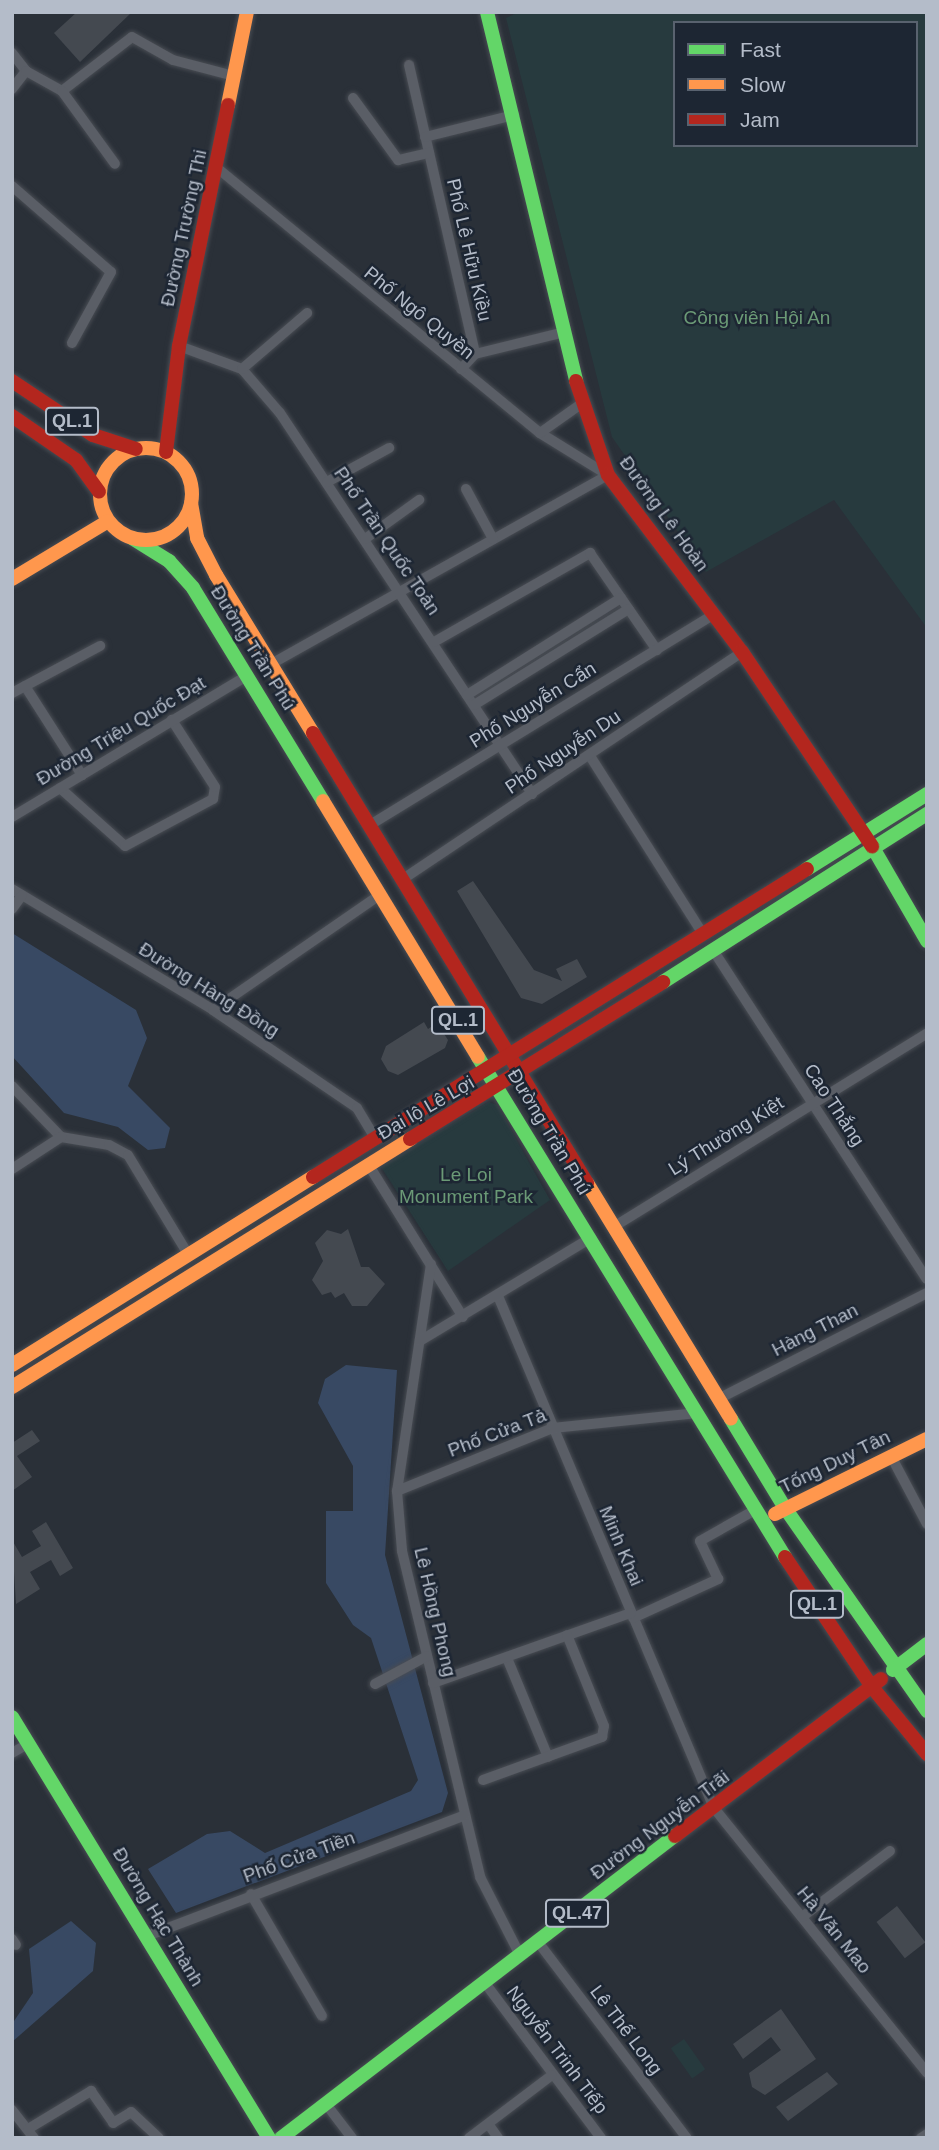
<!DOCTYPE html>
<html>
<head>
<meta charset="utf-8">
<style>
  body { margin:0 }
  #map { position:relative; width:939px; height:2150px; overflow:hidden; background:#2a3038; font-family:Helvetica,sans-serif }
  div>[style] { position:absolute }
  .green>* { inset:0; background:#273a3e; transform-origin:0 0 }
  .water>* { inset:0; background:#384963 }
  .building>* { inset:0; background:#444950; transform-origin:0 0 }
  .roads { filter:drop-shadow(0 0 2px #484c53) drop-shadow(0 0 2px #484c53) }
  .street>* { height:10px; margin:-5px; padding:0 5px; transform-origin:5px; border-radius:5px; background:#5a5e66 }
  .fast>* { height:14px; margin:-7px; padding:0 7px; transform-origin:7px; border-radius:7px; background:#63d668 }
  .slow>* { height:14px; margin:-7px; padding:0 7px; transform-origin:7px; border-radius:7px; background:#ff974d }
  .slow>.ring { margin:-7px; padding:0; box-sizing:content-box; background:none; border:14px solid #ff974d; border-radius:50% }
  .jam>* { height:14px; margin:-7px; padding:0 7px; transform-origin:7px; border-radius:7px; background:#b3261e }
  span { translate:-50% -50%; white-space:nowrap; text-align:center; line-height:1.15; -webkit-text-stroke:5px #1d2633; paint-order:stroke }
  .shield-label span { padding:2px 5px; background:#1d2633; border:2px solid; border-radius:5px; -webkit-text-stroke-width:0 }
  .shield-label { font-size:18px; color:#b4bcc9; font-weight:700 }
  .street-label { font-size:19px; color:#b4bcc9 }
  .park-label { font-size:19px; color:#6b9a76 }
  .frame { position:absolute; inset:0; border:14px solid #b4bcc9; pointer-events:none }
  .legend { position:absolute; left:673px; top:21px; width:245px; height:126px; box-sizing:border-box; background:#1d2633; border:2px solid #59626f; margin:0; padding:9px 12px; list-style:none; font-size:21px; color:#b4bcc9 }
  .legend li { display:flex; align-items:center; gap:14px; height:35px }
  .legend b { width:35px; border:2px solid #59626f }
</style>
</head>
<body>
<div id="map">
  <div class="green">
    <i style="clip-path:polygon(evenodd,519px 12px,927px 12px,927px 628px,834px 500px,706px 572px,612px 437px,506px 18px,519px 12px,675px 23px,916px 23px,916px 145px,675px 145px,675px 23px)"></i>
    <i style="clip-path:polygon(489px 1102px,497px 1105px,550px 1200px,448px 1271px,381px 1167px)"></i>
    <i style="left:684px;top:2039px;width:37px;height:16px;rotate:55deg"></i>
  </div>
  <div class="water">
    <i style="clip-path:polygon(12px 933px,136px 1010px,147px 1038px,128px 1086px,170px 1128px,165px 1148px,148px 1150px,118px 1127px,64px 1113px,12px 1056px)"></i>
    <i style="clip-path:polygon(346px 1365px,397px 1370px,385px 1555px,448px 1793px,442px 1812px,176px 1913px,148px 1869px,207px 1834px,230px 1831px,265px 1853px,411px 1791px,418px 1780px,371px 1638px,353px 1625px,326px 1583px,326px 1511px,353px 1511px,353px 1466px,318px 1403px,325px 1379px)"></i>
    <i style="clip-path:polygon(71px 1921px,96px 1943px,93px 1971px,12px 2042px,12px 2024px,33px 1993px,29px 1949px)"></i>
  </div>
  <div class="building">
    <i style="clip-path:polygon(77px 12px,132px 12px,80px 62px,54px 33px)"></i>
    <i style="clip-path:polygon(473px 881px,534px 970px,562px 981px,556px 969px,577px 959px,587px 977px,542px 1004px,521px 998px,457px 891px)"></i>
    <i style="clip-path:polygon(424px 1022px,428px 1029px,437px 1023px,448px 1040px,445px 1048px,398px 1075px,388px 1071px,381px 1059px,386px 1046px)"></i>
    <i style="clip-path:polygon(348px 1229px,361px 1267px,369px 1267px,385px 1284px,367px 1306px,352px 1306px,344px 1293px,335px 1298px,331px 1292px,322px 1295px,312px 1280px,323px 1261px,315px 1243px,327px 1230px,341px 1234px)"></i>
    <i style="clip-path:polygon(32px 1430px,40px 1441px,17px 1456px,32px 1477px,12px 1491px,12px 1443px)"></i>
    <i style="clip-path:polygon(46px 1522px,73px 1568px,60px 1576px,51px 1560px,30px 1572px,40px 1589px,16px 1604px,12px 1540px,22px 1557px,41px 1546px,32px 1531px)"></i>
    <i style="left:897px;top:1906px;width:46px;height:26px;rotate:52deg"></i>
    <i style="clip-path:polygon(781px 2009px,816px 2059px,765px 2095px,752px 2087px,749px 2073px,781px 2050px,771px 2037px,743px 2059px,733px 2044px)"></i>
    <i style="clip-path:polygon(827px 2072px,838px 2084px,788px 2121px,776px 2107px)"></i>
  </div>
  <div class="roads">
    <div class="street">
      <i style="left:12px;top:53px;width:23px;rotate:52deg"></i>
      <i style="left:26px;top:71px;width:23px;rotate:128deg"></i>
      <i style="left:409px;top:65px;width:296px;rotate:77.1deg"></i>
      <i style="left:26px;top:71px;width:41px;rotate:29.1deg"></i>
      <i style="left:62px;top:91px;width:88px;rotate:-37.6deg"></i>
      <i style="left:132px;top:37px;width:47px;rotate:29.3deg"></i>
      <i style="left:173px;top:60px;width:63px;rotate:14.7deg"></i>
      <i style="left:62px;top:91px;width:90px;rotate:54deg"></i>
      <i style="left:353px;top:98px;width:77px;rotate:54deg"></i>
      <i style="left:398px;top:160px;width:32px;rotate:-13deg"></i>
      <i style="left:425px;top:137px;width:92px;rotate:-13.9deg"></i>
      <i style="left:216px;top:167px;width:419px;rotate:39.4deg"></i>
      <i style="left:540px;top:433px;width:80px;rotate:31.7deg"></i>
      <i style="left:608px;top:475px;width:386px;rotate:150.7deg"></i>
      <i style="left:12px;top:186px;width:131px;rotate:41deg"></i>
      <i style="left:111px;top:272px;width:81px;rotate:118.8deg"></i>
      <i style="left:179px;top:346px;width:67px;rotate:20.1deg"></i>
      <i style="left:242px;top:369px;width:58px;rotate:49.2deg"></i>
      <i style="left:280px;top:413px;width:457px;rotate:56.5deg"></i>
      <i style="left:242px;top:369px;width:86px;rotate:-40.7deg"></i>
      <i style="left:461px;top:369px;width:21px;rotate:-47deg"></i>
      <i style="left:475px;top:354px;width:93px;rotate:-13.7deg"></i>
      <i style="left:540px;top:433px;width:50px;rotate:-35.3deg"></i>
      <i style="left:327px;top:482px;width:71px;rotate:-28.7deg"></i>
      <i style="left:466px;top:489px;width:57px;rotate:61.6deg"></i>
      <i style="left:365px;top:539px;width:67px;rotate:-35.8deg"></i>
      <i style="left:434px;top:642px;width:180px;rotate:-29.7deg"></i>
      <i style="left:590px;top:553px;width:118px;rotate:55.4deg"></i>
      <i style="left:25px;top:686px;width:106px;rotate:57.4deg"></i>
      <i style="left:12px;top:693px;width:100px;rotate:-28.1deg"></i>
      <i style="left:467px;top:695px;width:182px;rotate:-32.2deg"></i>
      <i style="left:474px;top:705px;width:182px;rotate:-31.8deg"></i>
      <i style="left:590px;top:756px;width:211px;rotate:57.6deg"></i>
      <i style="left:60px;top:788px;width:87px;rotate:41.7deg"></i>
      <i style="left:125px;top:846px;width:100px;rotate:-28.1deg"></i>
      <i style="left:213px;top:799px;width:12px;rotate:-81deg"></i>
      <i style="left:215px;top:787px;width:80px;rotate:-122.7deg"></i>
      <i style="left:12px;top:817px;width:274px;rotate:-31deg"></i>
      <i style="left:370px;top:825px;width:404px;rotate:-31.5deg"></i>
      <i style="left:403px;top:879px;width:408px;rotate:-33.8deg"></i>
      <i style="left:12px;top:889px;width:235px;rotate:31deg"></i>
      <i style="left:213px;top:1010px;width:174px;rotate:34.2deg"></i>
      <i style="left:357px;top:1108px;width:33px;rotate:59deg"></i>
      <i style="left:12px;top:909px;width:17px;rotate:-54deg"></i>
      <i style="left:713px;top:950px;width:392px;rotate:57deg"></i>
      <i style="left:213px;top:1010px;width:204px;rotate:-34.6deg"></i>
      <i style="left:12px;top:1086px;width:71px;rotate:46.1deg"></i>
      <i style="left:61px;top:1137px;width:49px;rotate:9.5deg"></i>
      <i style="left:109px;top:1145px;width:21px;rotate:28deg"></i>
      <i style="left:128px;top:1155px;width:116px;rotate:58.8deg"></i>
      <i style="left:368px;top:1164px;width:180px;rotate:58.2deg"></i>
      <i style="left:12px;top:1169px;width:59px;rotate:-33.1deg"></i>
      <i style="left:615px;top:1226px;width:367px;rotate:-31.7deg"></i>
      <i style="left:431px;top:1264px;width:230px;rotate:98.5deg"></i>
      <i style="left:397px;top:1491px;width:60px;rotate:85.2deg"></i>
      <i style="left:402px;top:1551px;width:335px;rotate:76.5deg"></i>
      <i style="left:480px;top:1877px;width:88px;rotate:62.9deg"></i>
      <i style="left:498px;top:1296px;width:556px;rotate:67.13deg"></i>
      <i style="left:714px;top:1808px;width:340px;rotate:51.2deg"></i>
      <i style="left:420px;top:1341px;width:200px;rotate:-31.1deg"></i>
      <i style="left:720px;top:1398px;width:232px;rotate:-26.9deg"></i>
      <i style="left:891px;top:1456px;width:77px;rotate:62.1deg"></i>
      <i style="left:397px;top:1491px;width:168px;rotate:-22deg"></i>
      <i style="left:553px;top:1428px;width:145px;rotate:-5.9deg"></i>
      <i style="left:633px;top:1618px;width:94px;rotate:-24.6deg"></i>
      <i style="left:718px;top:1579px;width:42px;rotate:-115.3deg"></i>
      <i style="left:700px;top:1541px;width:63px;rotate:-29.4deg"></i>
      <i style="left:507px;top:1658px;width:107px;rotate:67.5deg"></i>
      <i style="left:433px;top:1683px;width:210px;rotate:-19.5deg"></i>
      <i style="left:375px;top:1684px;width:59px;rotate:-28.3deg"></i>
      <i style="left:12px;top:1753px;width:20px;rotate:-30deg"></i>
      <i style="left:483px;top:1780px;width:127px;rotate:-19.9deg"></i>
      <i style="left:602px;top:1737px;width:11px;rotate:-80deg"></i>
      <i style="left:604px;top:1726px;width:98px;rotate:-112.1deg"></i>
      <i style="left:251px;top:1894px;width:141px;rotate:59.8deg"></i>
      <i style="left:802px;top:1917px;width:110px;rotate:-36.9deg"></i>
      <i style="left:147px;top:1936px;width:340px;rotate:-20.8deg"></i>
      <i style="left:12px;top:1939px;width:7px;rotate:56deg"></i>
      <i style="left:538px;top:1942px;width:246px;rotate:52.8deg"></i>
      <i style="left:485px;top:1983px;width:194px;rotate:53.2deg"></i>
      <i style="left:326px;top:2104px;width:43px;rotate:52.6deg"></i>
      <i style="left:12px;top:2110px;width:36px;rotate:52deg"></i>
      <i style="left:489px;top:2125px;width:16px;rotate:55deg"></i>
      <i style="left:28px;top:2129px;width:74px;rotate:-31.1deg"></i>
      <i style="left:91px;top:2091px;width:39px;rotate:55deg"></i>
      <i style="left:113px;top:2123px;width:21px;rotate:-31deg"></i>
      <i style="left:131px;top:2112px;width:38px;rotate:43deg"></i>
      <i style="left:469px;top:2138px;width:104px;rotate:-37.2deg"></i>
      <i style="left:921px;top:2138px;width:7px;rotate:-34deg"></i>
    </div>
    <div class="fast">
      <i style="left:487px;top:12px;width:380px;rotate:76.4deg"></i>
      <i style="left:132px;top:538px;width:44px;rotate:31.9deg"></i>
      <i style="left:169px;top:561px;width:36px;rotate:48deg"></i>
      <i style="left:193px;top:588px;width:250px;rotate:58.6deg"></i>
      <i style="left:872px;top:846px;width:110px;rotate:59.9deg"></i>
      <i style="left:807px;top:869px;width:142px;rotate:-32deg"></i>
      <i style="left:663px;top:982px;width:313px;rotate:-32.5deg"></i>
      <i style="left:478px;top:1057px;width:587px;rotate:58.45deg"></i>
      <i style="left:731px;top:1419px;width:104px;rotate:58.8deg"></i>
      <i style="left:785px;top:1508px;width:248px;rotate:55deg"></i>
      <i style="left:893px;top:1670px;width:43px;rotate:-37.4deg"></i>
      <i style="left:12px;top:1717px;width:493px;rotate:58.6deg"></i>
      <i style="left:281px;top:2138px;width:496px;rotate:-37.5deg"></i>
    </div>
    <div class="slow">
      <i style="left:228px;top:105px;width:95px;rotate:-78.5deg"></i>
      <i class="ring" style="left:100px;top:448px;width:78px;height:78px"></i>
      <i style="left:191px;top:503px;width:36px;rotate:80deg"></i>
      <i style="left:197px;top:538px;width:42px;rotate:62.8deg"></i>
      <i style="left:216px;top:575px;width:185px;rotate:58.5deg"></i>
      <i style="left:12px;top:579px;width:112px;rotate:-31.1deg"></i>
      <i style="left:323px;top:801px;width:299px;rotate:58.8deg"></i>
      <i style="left:587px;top:1183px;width:276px;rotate:58.6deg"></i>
      <i style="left:12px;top:1365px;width:355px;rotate:-32deg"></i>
      <i style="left:12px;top:1387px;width:469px;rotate:-31.9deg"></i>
      <i style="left:775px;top:1514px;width:169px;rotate:-26.3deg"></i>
    </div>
    <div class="jam">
      <i style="left:12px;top:381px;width:97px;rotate:33.7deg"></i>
      <i style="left:93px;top:435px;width:45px;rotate:18deg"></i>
      <i style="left:576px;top:381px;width:99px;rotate:71.2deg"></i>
      <i style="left:608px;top:475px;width:222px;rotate:52.9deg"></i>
      <i style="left:742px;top:652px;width:234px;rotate:56.2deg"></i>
      <i style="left:12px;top:416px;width:78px;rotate:34.5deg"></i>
      <i style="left:76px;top:460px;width:39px;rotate:54deg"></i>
      <i style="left:166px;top:452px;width:107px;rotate:-83deg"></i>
      <i style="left:179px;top:346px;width:246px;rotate:-78.5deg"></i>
      <i style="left:313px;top:733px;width:527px;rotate:58.66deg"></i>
      <i style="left:410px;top:1139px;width:298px;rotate:-31.8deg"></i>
      <i style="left:313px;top:1177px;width:582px;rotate:-31.94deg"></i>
      <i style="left:785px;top:1557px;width:156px;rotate:56.2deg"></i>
      <i style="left:872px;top:1687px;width:87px;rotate:50.6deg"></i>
      <i style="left:675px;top:1836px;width:259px;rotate:-37.3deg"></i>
    </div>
  </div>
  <div class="shield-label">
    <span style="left:72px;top:421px">QL.1</span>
    <span style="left:458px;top:1020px">QL.1</span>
    <span style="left:817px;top:1604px">QL.1</span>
    <span style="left:577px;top:1913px">QL.47</span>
  </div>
  <div class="street-label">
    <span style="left:184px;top:228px;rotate:-78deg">Đường Trường Thi</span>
    <span style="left:469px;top:250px;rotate:77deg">Phố Lê Hữu Kiều</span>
    <span style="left:419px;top:313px;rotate:39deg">Phố Ngô Quyền</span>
    <span style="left:664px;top:514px;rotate:54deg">Đường Lê Hoàn</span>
    <span style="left:387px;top:541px;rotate:56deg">Phố Trần Quốc Toản</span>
    <span style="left:253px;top:648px;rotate:58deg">Đường Trần Phú</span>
    <span style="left:533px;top:705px;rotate:-32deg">Phố Nguyễn Cẩn</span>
    <span style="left:121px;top:731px;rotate:-31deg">Đường Triệu Quốc Đạt</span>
    <span style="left:563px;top:752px;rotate:-34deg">Phố Nguyễn Du</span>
    <span style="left:209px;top:990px;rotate:32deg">Đường Hàng Đồng</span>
    <span style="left:834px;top:1105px;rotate:57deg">Cao Thắng</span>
    <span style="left:426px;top:1108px;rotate:-30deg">Đại lộ Lê Lợi</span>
    <span style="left:549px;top:1132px;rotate:59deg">Đường Trần Phú</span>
    <span style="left:726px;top:1136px;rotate:-32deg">Lý Thường Kiệt</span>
    <span style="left:815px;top:1330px;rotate:-27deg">Hàng Than</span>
    <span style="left:497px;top:1433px;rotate:-21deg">Phố Cửa Tả</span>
    <span style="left:835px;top:1462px;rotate:-26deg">Tống Duy Tân</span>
    <span style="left:621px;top:1546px;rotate:67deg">Minh Khai</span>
    <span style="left:435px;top:1612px;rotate:77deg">Lê Hồng Phong</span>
    <span style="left:660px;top:1825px;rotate:-37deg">Đường Nguyễn Trãi</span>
    <span style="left:299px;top:1857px;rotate:-20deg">Phố Cửa Tiền</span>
    <span style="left:158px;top:1917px;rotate:59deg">Đường Hạc Thành</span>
    <span style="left:834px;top:1930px;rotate:51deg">Hà Văn Mao</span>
    <span style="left:626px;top:2030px;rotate:53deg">Lê Thế Long</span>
    <span style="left:557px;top:2050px;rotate:53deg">Nguyễn Trinh Tiếp</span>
  </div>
  <div class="park-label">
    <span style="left:757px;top:318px">Công viên Hội An</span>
    <span style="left:466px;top:1186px">Le Loi<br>Monument Park</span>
  </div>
  <div class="frame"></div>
  <ul class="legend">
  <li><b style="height:9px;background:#63d668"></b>Fast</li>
  <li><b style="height:9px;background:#ff974d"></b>Slow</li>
  <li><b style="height:9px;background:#b3261e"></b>Jam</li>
  </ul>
</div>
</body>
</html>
